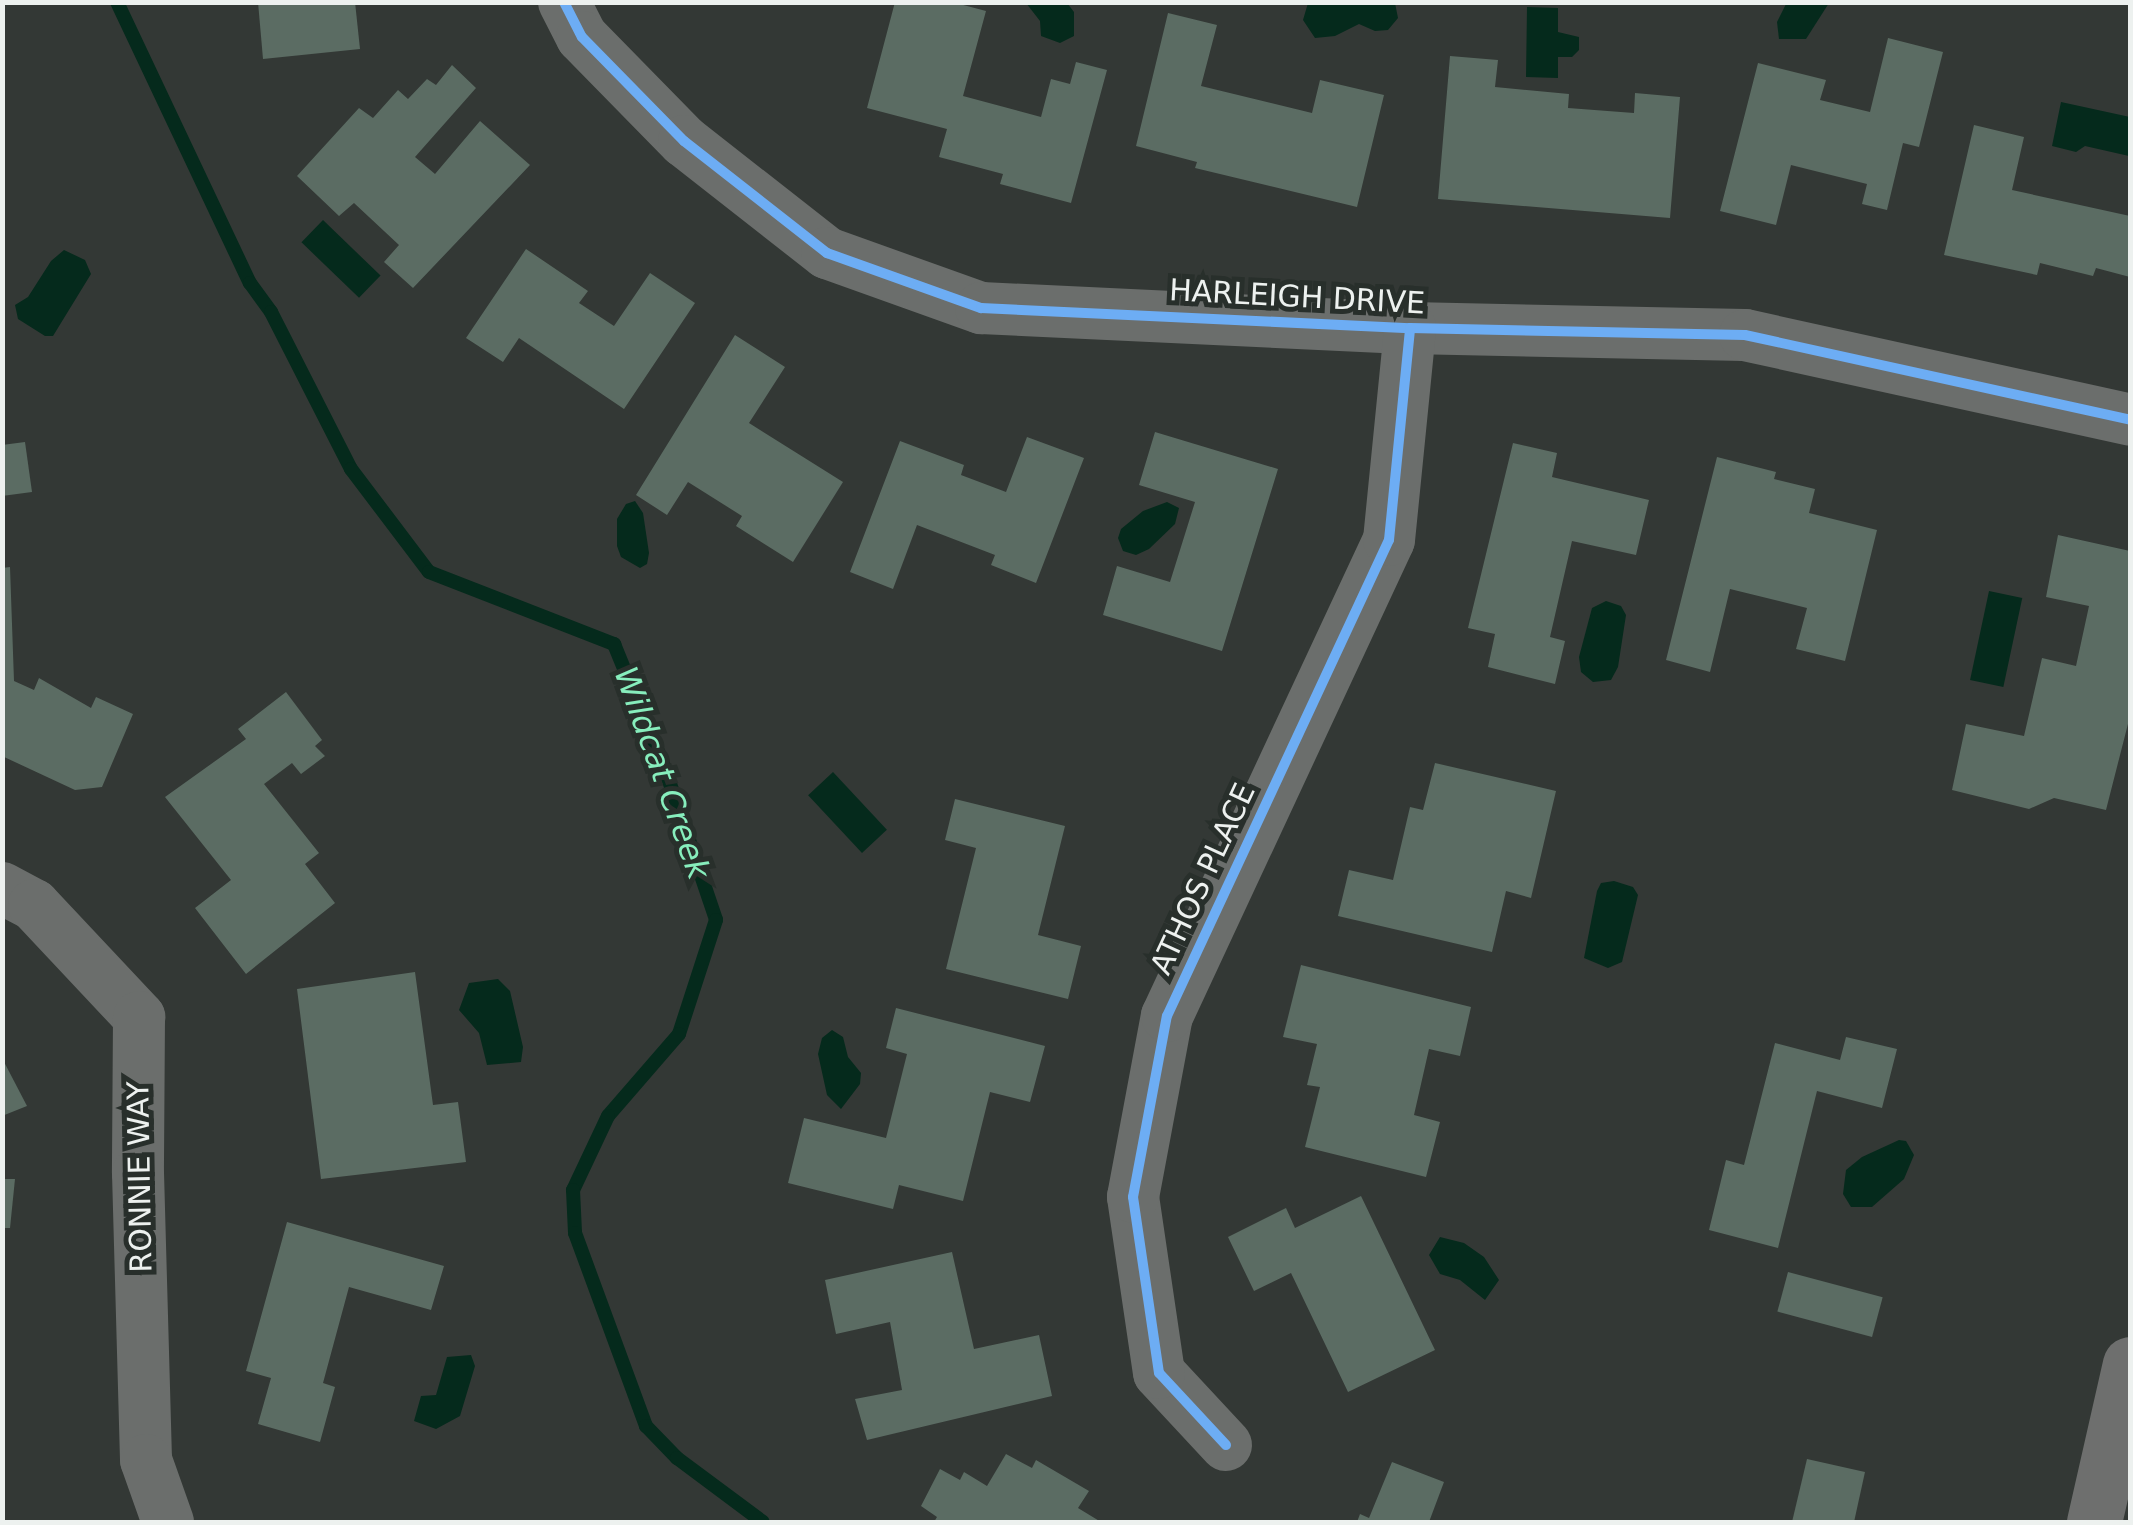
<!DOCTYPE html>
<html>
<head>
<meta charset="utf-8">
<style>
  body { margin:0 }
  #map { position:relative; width:2133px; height:1525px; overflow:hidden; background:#333835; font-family:"DejaVu Sans",sans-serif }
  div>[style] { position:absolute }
  .water>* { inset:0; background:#052a1c; transform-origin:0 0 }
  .stream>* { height:14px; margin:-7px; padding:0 7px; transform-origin:7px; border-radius:7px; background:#052a1c }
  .building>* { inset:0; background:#5b6c63; transform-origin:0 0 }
  .street>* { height:52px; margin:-26px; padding:0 26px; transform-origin:26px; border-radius:26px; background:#6b6e6c }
  .secondary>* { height:55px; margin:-27.5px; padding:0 27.5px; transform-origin:27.5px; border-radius:27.5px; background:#6e6f6e }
  .cycleway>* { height:10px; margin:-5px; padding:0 5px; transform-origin:5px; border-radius:5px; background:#6dadf4 }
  span { translate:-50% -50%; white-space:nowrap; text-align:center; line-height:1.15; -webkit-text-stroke:10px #282f2b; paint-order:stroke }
  .street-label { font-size:30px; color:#edf1ef }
  .water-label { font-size:32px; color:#87eebd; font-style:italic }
  .frame { position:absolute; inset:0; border:5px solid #edf1ef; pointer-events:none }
</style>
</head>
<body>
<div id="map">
  <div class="water">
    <i style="clip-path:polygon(1787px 2px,1829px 2px,1829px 3px,1806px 39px,1779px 39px,1777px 22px)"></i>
    <i style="clip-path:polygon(1026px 3px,1067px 3px,1074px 12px,1074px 36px,1060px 43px,1041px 36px,1040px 21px)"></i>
    <i style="clip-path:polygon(1308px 3px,1395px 3px,1398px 18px,1388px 30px,1375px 31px,1359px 24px,1335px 36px,1315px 38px,1303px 20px)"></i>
    <i style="clip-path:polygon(1527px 7px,1558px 8px,1558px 32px,1579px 37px,1579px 50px,1572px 57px,1558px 57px,1558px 78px,1526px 77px)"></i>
    <i style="clip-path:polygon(2061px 102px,2130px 117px,2129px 156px,2085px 146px,2076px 152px,2052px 146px)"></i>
    <i style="left:323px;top:220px;width:80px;height:31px;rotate:44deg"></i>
    <i style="clip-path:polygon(64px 250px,85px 260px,91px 274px,53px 336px,45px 336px,18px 319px,15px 305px,28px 297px,51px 261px)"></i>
    <i style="clip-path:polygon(635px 501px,643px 513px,649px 553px,647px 564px,640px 568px,621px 557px,617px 546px,617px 519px,626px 504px)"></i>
    <i style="clip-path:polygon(1167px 502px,1179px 508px,1175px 524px,1149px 549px,1136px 555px,1123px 551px,1118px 538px,1121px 529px,1143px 511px)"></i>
    <i style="left:1989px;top:591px;width:34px;height:91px;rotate:12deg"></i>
    <i style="clip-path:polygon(1606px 601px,1621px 606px,1626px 615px,1618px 667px,1611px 680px,1593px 682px,1581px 672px,1579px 657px,1592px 608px)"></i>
    <i style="left:833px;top:772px;width:79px;height:34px;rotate:47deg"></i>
    <i style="clip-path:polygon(1614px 881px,1633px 887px,1638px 895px,1622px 962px,1608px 968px,1584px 958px,1597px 891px,1601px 883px)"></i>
    <i style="clip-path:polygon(498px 979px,510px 991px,523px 1047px,521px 1062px,487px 1065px,479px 1033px,459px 1010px,469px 983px)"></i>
    <i style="clip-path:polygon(832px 1030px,843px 1037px,848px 1057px,861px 1073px,860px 1084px,841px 1109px,827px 1095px,818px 1054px,822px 1038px)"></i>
    <i style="clip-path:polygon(1899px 1140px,1906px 1141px,1914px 1155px,1904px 1179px,1872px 1207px,1851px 1207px,1843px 1194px,1846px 1170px,1862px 1157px)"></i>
    <i style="clip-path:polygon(1440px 1237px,1464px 1243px,1484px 1257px,1499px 1280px,1485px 1300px,1460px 1280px,1440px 1274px,1429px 1255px)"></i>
    <i style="clip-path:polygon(471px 1355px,475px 1366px,460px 1416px,436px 1429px,414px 1421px,421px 1396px,436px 1395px,447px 1357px)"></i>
  </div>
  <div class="stream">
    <i style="left:117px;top:2px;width:311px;rotate:64.7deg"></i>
    <i style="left:250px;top:283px;width:36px;rotate:54deg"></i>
    <i style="left:271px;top:312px;width:176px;rotate:63deg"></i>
    <i style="left:351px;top:469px;width:129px;rotate:52.9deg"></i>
    <i style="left:429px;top:572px;width:199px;rotate:21.3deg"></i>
    <i style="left:614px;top:644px;width:135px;rotate:67.8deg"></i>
    <i style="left:665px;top:769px;width:159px;rotate:71.3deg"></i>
    <i style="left:716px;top:920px;width:120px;rotate:108deg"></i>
    <i style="left:679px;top:1034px;width:108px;rotate:130.9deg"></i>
    <i style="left:608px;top:1116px;width:82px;rotate:115.3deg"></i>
    <i style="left:573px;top:1190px;width:43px;rotate:87.3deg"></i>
    <i style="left:575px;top:1233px;width:206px;rotate:69.8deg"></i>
    <i style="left:646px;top:1426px;width:45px;rotate:45.9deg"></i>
    <i style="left:677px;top:1458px;width:107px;rotate:36.7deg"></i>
  </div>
  <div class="building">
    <i style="clip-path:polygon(258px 2px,355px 2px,360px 49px,263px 59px)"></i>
    <i style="clip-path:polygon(895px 2px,952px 2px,986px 11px,963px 96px,1041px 117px,1051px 79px,1070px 84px,1076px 62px,1107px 70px,1071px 203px,1000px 184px,1003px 174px,939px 157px,947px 129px,867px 108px)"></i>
    <i style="clip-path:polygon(1168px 13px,1217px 25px,1201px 86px,1312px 113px,1320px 80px,1384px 95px,1357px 207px,1195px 168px,1197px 162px,1136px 146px)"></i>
    <i style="clip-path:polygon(1888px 38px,1943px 52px,1919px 147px,1903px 143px,1887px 210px,1862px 204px,1867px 184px,1791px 165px,1776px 225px,1720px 211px,1758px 63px,1826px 80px,1820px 100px,1870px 112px)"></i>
    <i style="clip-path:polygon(1450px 56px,1498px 60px,1495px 87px,1569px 94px,1568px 108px,1634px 113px,1635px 93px,1680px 97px,1670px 218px,1438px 199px)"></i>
    <i style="clip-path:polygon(452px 65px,476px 88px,415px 157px,435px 174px,480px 121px,530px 165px,413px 288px,384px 262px,399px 245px,354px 203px,339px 216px,297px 176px,359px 108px,373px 118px,398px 90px,408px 99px,427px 79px,436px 85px)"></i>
    <i style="clip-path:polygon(1974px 125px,2024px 137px,2012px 190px,2130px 216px,2130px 277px,2096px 268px,2093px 276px,2040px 263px,2037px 275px,1944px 255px)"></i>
    <i style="clip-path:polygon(526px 249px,588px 291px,579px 303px,614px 326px,650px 273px,695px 303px,624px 409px,519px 338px,503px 362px,466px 338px)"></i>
    <i style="clip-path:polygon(735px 335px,785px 367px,749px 423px,843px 482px,793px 562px,736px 526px,742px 516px,688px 482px,667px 515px,636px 495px)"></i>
    <i style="clip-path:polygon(1155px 432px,1278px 469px,1222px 651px,1103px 615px,1117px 566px,1170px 582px,1195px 502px,1139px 485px)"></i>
    <i style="clip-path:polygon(1027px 437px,1084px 458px,1036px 583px,991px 565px,995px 555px,917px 525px,893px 589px,850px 572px,900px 441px,964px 465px,961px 475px,1006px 492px)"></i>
    <i style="clip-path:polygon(25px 442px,32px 492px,2px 496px,2px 445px)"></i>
    <i style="clip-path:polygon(1513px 443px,1557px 453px,1552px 477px,1649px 500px,1636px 555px,1572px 541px,1550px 637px,1565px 641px,1555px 684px,1488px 667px,1495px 634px,1468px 628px)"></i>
    <i style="clip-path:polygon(1717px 457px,1776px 472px,1774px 479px,1815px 489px,1809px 513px,1877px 530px,1845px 661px,1796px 649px,1807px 608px,1730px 589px,1710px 672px,1666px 660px)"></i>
    <i style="clip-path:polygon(2058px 535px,2130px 551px,2130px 716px,2106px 810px,2054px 798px,2029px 809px,1952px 790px,1966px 724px,2024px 736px,2042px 658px,2076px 666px,2089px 606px,2046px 597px)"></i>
    <i style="clip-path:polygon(10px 567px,14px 681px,34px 690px,39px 678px,91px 708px,96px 697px,133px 714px,102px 787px,75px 790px,2px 756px,2px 568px)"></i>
    <i style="clip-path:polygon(286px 692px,322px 740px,315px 746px,325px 756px,301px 774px,292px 763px,264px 784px,319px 853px,305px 864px,335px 903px,246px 974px,195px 908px,231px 880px,165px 797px,246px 739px,238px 729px)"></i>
    <i style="clip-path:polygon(1435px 763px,1556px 791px,1531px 898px,1506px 891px,1492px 952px,1338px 916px,1349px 870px,1393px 880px,1410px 807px,1423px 810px)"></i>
    <i style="clip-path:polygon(955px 799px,1065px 826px,1038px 935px,1081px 946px,1068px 999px,946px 969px,976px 848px,945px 840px)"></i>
    <i style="clip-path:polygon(1301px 965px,1471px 1007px,1460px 1056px,1429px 1049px,1414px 1115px,1440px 1122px,1426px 1177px,1305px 1147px,1320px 1087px,1307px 1085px,1317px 1044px,1283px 1037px)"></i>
    <i style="clip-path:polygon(415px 972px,433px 1105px,458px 1102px,466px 1162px,321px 1179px,297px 989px)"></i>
    <i style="clip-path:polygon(896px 1008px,1045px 1046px,1030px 1102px,990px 1092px,963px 1201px,899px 1185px,893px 1209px,788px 1183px,804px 1118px,886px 1138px,907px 1054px,886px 1048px)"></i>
    <i style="clip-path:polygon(1846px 1037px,1897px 1049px,1882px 1108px,1817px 1091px,1778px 1248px,1709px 1230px,1726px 1160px,1744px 1165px,1775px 1043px,1840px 1060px)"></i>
    <i style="clip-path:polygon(2px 1058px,27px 1106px,2px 1116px)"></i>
    <i style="clip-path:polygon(2px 1179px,15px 1179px,10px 1228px,2px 1228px)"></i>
    <i style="clip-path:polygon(1361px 1196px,1435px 1350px,1348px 1392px,1291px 1273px,1254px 1291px,1228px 1237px,1286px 1208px,1295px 1228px)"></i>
    <i style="clip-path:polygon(287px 1222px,444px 1266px,431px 1310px,349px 1287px,323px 1383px,335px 1387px,320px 1442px,258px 1424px,271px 1378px,246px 1371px)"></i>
    <i style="clip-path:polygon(952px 1252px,974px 1349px,1039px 1335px,1052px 1396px,867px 1440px,855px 1399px,902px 1390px,890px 1322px,836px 1334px,825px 1280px)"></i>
    <i style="left:1788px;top:1272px;width:98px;height:41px;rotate:15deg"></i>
    <i style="clip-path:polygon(1006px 1454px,1032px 1468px,1036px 1460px,1089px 1491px,1078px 1508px,1101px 1522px,934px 1522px,937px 1517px,921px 1506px,940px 1469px,960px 1480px,964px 1472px,987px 1486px)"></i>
    <i style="clip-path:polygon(1807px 1459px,1865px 1472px,1854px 1522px,1792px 1522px)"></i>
    <i style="clip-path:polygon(1392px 1462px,1444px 1482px,1429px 1522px,1357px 1522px,1360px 1514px,1369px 1518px)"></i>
  </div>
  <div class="street">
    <i style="left:564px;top:2px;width:39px;rotate:63deg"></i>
    <i style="left:582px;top:37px;width:146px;rotate:45.6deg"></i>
    <i style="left:684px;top:141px;width:182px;rotate:38.1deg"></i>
    <i style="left:827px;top:253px;width:164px;rotate:19.7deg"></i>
    <i style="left:981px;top:308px;width:429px;rotate:2.7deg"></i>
    <i style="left:1410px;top:328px;width:335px;rotate:1.2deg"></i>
    <i style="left:1745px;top:335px;width:394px;rotate:12.4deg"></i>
    <i style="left:2px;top:888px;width:36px;rotate:28deg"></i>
    <i style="left:34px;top:905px;width:154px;rotate:46.8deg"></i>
    <i style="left:139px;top:1017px;width:156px;rotate:90.4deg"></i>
    <i style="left:138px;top:1173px;width:287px;rotate:88.4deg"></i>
    <i style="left:146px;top:1460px;width:66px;rotate:70.5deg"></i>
    <i style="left:1226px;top:1445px;width:98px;rotate:-132.9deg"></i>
    <i style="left:1159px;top:1373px;width:178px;rotate:-98.4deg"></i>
    <i style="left:1133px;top:1197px;width:184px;rotate:-79.4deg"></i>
    <i style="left:1167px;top:1016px;width:525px;rotate:-65deg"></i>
    <i style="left:1389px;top:540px;width:213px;rotate:-84.3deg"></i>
  </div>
  <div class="secondary">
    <i style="left:2094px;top:1522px;width:162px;rotate:-77.2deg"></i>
  </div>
  <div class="cycleway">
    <i style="left:564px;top:2px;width:39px;rotate:63deg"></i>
    <i style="left:582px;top:37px;width:146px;rotate:45.6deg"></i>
    <i style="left:684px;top:141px;width:182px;rotate:38.1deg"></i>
    <i style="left:827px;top:253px;width:164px;rotate:19.7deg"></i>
    <i style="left:981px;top:308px;width:429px;rotate:2.7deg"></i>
    <i style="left:1410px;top:328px;width:335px;rotate:1.2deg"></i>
    <i style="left:1745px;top:335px;width:394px;rotate:12.4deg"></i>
    <i style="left:1226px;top:1445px;width:98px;rotate:-132.9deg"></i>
    <i style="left:1159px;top:1373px;width:178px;rotate:-98.4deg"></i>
    <i style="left:1133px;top:1197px;width:184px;rotate:-79.4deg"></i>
    <i style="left:1167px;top:1016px;width:525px;rotate:-65deg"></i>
    <i style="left:1389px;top:540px;width:213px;rotate:-84.3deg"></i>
  </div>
  <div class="street-label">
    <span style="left:1297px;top:297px;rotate:3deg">HARLEIGH DRIVE</span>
    <span style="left:1203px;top:879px;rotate:-65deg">ATHOS PLACE</span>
    <span style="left:140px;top:1177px;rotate:-91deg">RONNIE WAY</span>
  </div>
  <div class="water-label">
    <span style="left:662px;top:773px;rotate:70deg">Wildcat Creek</span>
  </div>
  <div class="frame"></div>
</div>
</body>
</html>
